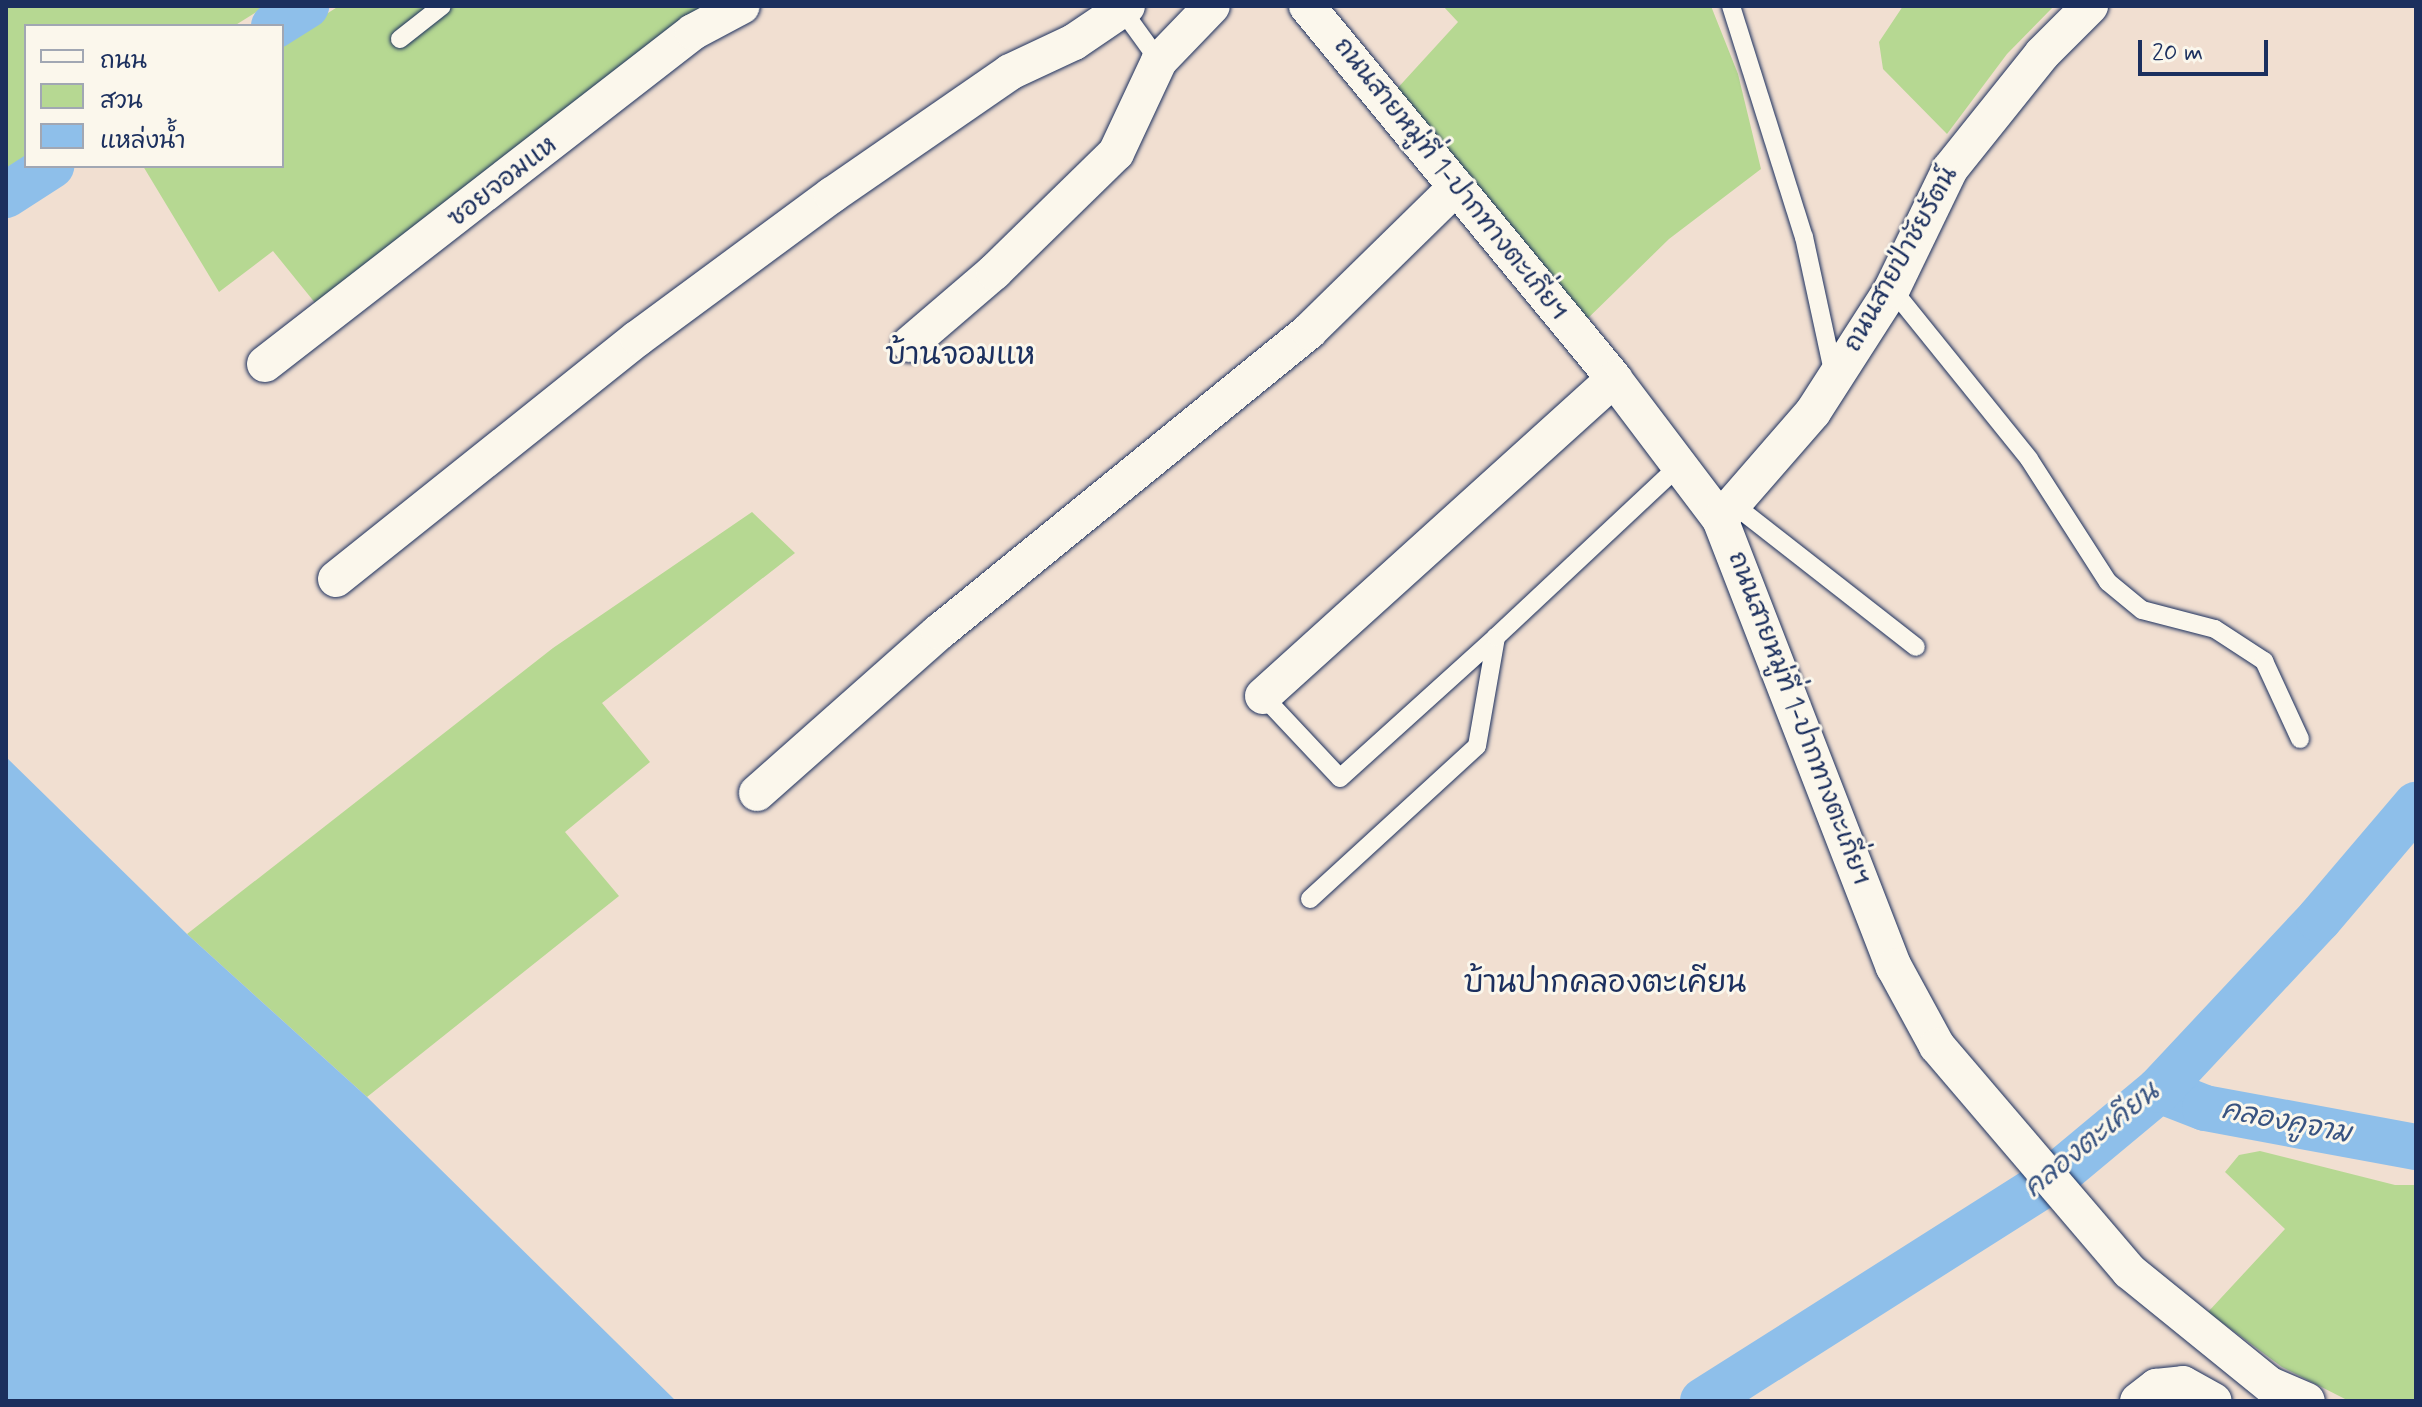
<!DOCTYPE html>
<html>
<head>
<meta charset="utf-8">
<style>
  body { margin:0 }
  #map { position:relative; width:2422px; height:1407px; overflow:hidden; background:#f1dfd1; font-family:Mynerve,"Playpen Sans Thai",sans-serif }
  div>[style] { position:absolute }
  .green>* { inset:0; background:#b6d892 }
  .water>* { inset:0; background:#8ebfea }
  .canal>* { height:46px; margin:-23px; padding:0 23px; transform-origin:23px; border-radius:23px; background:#8ebfea }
  .roads { filter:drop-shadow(0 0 2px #1b2f5e) drop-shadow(0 0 2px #1b2f5e) }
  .lane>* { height:18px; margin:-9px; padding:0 9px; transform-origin:9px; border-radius:9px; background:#fbf7ec }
  .street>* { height:36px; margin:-18px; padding:0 18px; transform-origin:18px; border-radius:18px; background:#fbf7ec }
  span { translate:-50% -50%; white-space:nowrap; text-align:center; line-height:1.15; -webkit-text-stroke:6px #fbf7ec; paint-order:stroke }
  .street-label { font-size:26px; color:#1b2f5e }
  .water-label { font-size:28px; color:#385381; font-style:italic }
  .quarter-label { font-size:30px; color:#1b2f5e }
  .frame { position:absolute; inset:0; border:8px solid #1b2f5e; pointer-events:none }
  .legend { position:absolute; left:24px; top:24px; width:260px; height:144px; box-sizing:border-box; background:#fbf7ec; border:2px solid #a1a7b3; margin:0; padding:10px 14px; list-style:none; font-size:24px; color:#1b2f5e }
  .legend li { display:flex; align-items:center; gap:16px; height:40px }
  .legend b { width:40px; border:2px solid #a1a7b3 }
  .scale { position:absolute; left:2138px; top:40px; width:130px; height:36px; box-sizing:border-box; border:4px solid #1b2f5e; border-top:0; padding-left:10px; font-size:24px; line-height:28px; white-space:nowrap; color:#1b2f5e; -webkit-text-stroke:6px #fbf7ec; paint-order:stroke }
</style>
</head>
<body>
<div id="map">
  <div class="green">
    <i style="clip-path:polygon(6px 6px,266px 6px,234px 26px,26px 26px,26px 156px,6px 168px)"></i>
    <i style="clip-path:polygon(339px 6px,724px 6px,320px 309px,273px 251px,219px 292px,143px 166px,282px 166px,282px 42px)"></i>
    <i style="clip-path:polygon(1443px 6px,1711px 6px,1738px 74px,1761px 169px,1669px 239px,1581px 325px,1394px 92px,1458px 22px)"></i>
    <i style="clip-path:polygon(1903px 6px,2054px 6px,2007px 54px,1947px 134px,1883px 69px,1879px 42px)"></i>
    <i style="clip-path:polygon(752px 512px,795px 553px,602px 703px,650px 762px,565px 832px,619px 896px,367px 1097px,187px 934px,553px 648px)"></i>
    <i style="clip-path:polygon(2260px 1151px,2395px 1185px,2416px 1185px,2416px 1401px,2349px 1401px,2282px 1367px,2208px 1312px,2285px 1229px,2225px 1172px,2239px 1155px)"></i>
  </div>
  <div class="water">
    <i style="clip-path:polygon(6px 757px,187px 934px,367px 1097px,676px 1401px,6px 1401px)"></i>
  </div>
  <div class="canal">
    <i style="left:274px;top:26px;width:38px;rotate:-32deg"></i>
    <i style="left:6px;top:195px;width:54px;rotate:-32.8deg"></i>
    <i style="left:2159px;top:1090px;width:49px;rotate:21.4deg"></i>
    <i style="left:2205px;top:1108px;width:215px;rotate:10.5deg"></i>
    <i style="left:1703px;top:1401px;width:412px;rotate:-32.4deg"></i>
    <i style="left:2051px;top:1180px;width:141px;rotate:-39.8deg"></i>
    <i style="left:2159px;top:1090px;width:234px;rotate:-46.9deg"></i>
    <i style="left:2319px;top:919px;width:150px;rotate:-49.6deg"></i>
  </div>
  <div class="roads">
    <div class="lane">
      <i style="left:1731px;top:6px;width:242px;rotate:72.5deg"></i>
      <i style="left:1804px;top:237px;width:142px;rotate:77.8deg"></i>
      <i style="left:1123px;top:11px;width:62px;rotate:54.2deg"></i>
      <i style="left:400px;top:39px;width:53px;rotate:-38.2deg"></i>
      <i style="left:1892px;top:289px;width:218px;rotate:51.1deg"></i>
      <i style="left:2029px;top:459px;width:146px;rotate:57.3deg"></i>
      <i style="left:2108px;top:582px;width:44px;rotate:39.5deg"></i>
      <i style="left:2142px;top:610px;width:75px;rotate:14.6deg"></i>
      <i style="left:2215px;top:629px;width:59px;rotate:33.1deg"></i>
      <i style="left:2264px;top:661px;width:86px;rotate:65.2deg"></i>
      <i style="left:1733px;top:504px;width:232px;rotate:38deg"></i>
      <i style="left:1263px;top:696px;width:112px;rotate:46.8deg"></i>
      <i style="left:1340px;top:778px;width:210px;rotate:-42.1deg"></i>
      <i style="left:1310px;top:899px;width:226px;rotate:-42.5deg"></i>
      <i style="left:1477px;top:746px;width:111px;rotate:-80.1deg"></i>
      <i style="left:1496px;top:637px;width:252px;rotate:-43.1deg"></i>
    </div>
    <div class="street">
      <i style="left:1307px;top:6px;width:483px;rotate:50.5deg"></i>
      <i style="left:1614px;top:379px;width:176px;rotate:52.9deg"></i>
      <i style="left:1720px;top:519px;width:481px;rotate:68.8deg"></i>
      <i style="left:1894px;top:967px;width:90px;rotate:61.4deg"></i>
      <i style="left:1937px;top:1046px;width:296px;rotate:49.5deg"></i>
      <i style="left:2129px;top:1271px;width:181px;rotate:39deg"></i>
      <i style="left:2270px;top:1385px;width:40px;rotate:23.4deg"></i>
      <i style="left:910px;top:344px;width:111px;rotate:-40.6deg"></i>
      <i style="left:994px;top:272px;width:170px;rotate:-44.3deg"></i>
      <i style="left:1116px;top:153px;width:102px;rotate:-64.9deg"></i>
      <i style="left:1159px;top:61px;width:76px;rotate:-46.1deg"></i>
      <i style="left:265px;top:364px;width:542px;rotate:-37.8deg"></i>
      <i style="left:693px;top:32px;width:55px;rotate:-28deg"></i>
      <i style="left:1720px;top:519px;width:142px;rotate:-49deg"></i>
      <i style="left:1813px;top:412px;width:146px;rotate:-57.3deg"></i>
      <i style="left:1892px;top:289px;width:133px;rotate:-64.2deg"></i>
      <i style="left:1950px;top:169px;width:147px;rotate:-51.3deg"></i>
      <i style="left:2042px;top:54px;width:68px;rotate:-45deg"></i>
      <i style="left:336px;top:579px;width:386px;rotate:-38.6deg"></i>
      <i style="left:638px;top:338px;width:241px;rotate:-36.4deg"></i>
      <i style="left:832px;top:195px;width:216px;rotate:-34.6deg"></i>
      <i style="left:1010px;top:72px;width:71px;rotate:-25.1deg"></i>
      <i style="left:1074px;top:42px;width:64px;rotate:-34.2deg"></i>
      <i style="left:1263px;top:696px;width:473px;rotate:-42.1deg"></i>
      <i style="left:757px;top:793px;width:243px;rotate:-41.5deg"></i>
      <i style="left:939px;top:632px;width:477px;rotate:-39.1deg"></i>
      <i style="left:1309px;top:331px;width:206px;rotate:-44.4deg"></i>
      <i style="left:2138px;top:1401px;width:23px;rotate:-38deg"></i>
      <i style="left:2156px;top:1387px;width:27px;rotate:-6deg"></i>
      <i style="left:2183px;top:1384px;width:35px;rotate:29deg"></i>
    </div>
  </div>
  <div class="street-label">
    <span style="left:1450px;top:180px;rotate:51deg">ถนนสายหมู่ที่ 1-ปากทางตะเกี่ยฯ</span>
    <span style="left:503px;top:183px;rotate:-38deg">ซอยจอมแห</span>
    <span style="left:1902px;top:260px;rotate:-61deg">ถนนสายป่าชัยรัตน์</span>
    <span style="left:1798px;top:719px;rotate:69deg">ถนนสายหมู่ที่ 1-ปากทางตะเกี่ยฯ</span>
  </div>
  <div class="water-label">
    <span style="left:2286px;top:1123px;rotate:11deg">คลองคูจาม</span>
    <span style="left:2092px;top:1141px;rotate:-39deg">คลองตะเคียน</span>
  </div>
  <div class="quarter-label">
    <span style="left:960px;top:356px">บ้านจอมแห</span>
    <span style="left:1605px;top:984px">บ้านปากคลองตะเคียน</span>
  </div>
  <div class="frame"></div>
  <ul class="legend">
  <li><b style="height:10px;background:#fbf7ec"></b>ถนน</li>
  <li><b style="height:22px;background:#b6d892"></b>สวน</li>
  <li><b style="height:22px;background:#8ebfea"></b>แหล่งน้ำ</li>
  </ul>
  <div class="scale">20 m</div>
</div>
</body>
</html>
